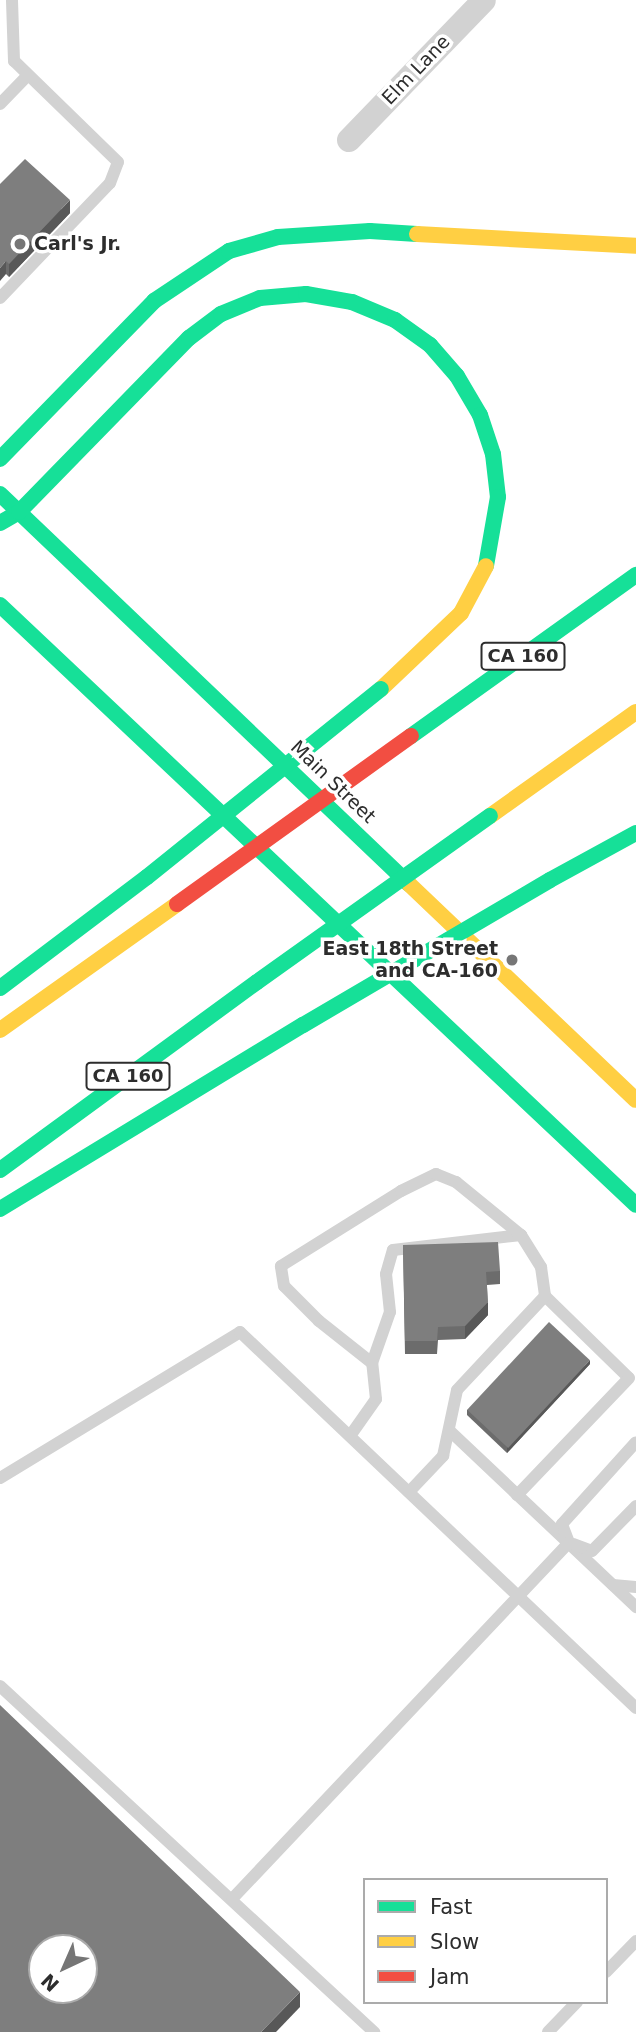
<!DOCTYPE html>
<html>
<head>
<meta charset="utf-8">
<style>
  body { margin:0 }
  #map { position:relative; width:636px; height:2032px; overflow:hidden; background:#fff; font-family:"DejaVu Sans",sans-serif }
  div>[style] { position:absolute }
  .lane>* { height:12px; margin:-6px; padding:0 6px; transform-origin:6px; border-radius:6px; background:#d2d2d2 }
  .street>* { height:24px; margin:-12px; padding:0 12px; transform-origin:12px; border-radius:12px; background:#d2d2d2 }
  .fast>* { height:16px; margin:-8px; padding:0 8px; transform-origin:8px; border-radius:8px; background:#16e098 }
  .slow>* { height:16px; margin:-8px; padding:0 8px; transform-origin:8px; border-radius:8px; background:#ffcf43 }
  .fast-bridge>* { height:16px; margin:-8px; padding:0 8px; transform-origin:8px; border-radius:8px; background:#16e098 }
  .jam-bridge>* { height:16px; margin:-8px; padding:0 8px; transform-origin:8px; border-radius:8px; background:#f24e42 }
  .wall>* { inset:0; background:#6c6c6c }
  .shaded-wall>* { inset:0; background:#585858 }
  .building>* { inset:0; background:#7e7e7e; transform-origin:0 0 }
  .dots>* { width:19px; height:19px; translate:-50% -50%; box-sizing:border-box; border:4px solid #fff; border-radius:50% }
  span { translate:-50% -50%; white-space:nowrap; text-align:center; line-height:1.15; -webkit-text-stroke:7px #fff; paint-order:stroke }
  .shield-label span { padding:2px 5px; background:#fff; border:2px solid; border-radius:5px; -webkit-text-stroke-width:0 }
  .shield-label { font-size:18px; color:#2d2d2d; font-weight:700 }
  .street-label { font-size:19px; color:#2d2d2d }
  .poi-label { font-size:19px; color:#2d2d2d; font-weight:700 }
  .left { translate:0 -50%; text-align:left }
  .right { translate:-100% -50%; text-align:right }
  .legend { position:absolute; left:363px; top:1878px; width:245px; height:126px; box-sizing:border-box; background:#fff; border:2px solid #ababab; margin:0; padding:9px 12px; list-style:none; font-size:21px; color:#2d2d2d }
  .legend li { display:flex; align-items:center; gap:14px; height:35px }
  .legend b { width:35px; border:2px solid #ababab }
  .north { position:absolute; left:28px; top:1934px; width:70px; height:70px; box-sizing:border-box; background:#fff; border:2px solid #ababab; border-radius:50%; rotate:224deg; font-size:19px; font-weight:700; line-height:28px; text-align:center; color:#2d2d2d }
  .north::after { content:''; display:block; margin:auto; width:24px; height:32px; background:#767676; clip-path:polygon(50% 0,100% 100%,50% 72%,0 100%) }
</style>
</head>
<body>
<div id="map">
  <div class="lane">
    <i style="left:0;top:104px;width:40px;rotate:-46deg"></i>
    <i style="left:0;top:298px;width:159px;rotate:-46.3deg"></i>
    <i style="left:110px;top:183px;width:22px;rotate:-69deg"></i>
    <i style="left:118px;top:162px;width:145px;rotate:-135.8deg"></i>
    <i style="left:14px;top:61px;width:61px;rotate:-91.9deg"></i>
    <i style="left:372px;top:1363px;width:54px;rotate:-70.6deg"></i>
    <i style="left:390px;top:1312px;width:38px;rotate:-96deg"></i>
    <i style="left:386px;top:1274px;width:25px;rotate:-74deg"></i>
    <i style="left:393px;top:1250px;width:129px;rotate:-6.7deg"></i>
    <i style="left:451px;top:1432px;width:255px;rotate:43.4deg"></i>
    <i style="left:350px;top:1436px;width:45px;rotate:-54.9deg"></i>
    <i style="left:376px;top:1399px;width:36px;rotate:-96deg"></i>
    <i style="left:372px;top:1363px;width:68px;rotate:-141.6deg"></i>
    <i style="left:319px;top:1321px;width:49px;rotate:-135deg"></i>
    <i style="left:284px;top:1286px;width:20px;rotate:-99deg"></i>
    <i style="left:281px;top:1266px;width:142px;rotate:-32deg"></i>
    <i style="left:401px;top:1191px;width:39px;rotate:-26deg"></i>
    <i style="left:436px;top:1174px;width:22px;rotate:22deg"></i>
    <i style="left:456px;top:1182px;width:84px;rotate:39.2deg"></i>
    <i style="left:521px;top:1235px;width:38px;rotate:58deg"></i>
    <i style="left:541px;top:1267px;width:29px;rotate:82deg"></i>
    <i style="left:545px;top:1296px;width:117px;rotate:44.3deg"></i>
    <i style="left:629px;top:1378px;width:162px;rotate:133.7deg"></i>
    <i style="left:0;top:1478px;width:281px;rotate:-31.3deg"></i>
    <i style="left:240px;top:1332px;width:546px;rotate:43.52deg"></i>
    <i style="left:409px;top:1492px;width:50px;rotate:-46.6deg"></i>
    <i style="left:443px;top:1456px;width:67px;rotate:-78deg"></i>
    <i style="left:457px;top:1390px;width:129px;rotate:-46.9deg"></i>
    <i style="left:568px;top:1540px;width:17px;rotate:-111deg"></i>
    <i style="left:562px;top:1524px;width:110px;rotate:-47.9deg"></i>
    <i style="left:573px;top:1544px;width:20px;rotate:20deg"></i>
    <i style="left:592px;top:1551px;width:63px;rotate:-45.6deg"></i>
    <i style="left:613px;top:1585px;width:23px;rotate:5deg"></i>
    <i style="left:0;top:1686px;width:510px;rotate:42.77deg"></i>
    <i style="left:232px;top:1899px;width:490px;rotate:-46.6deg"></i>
    <i style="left:606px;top:1972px;width:43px;rotate:-45.9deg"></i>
    <i style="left:548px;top:2032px;width:42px;rotate:-46deg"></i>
  </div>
  <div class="street">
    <i style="left:349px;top:140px;width:194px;rotate:-46deg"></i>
  </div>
  <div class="fast">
    <i style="left:0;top:459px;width:221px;rotate:-45.7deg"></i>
    <i style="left:154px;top:301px;width:90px;rotate:-33.7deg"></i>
    <i style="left:229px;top:251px;width:51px;rotate:-15.9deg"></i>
    <i style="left:278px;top:237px;width:92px;rotate:-3.7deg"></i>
    <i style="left:370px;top:231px;width:47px;rotate:3.7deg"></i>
    <i style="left:0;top:494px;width:565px;rotate:43.64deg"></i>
    <i style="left:0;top:523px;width:22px;rotate:-30deg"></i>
    <i style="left:19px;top:512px;width:243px;rotate:-45.7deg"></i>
    <i style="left:189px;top:338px;width:40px;rotate:-37deg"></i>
    <i style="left:221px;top:314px;width:42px;rotate:-22.3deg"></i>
    <i style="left:260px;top:298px;width:46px;rotate:-5deg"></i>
    <i style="left:306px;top:294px;width:47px;rotate:9.9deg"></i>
    <i style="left:352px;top:302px;width:47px;rotate:22.7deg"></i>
    <i style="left:395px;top:320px;width:43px;rotate:35.5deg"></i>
    <i style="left:430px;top:345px;width:41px;rotate:48.9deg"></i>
    <i style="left:457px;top:376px;width:45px;rotate:59.5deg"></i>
    <i style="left:480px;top:415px;width:41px;rotate:71.6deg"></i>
    <i style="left:493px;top:454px;width:43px;rotate:83.4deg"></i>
    <i style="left:498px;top:497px;width:70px;rotate:99.9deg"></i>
    <i style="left:0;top:605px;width:874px;rotate:43.33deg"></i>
    <i style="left:411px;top:736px;width:277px;rotate:-35.6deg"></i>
    <i style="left:550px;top:880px;width:98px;rotate:-28.7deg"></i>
    <i style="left:0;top:988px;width:184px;rotate:-37.1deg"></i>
    <i style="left:0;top:1170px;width:318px;rotate:-36.2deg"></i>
    <i style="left:0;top:1209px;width:354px;rotate:-31.3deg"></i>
  </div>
  <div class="slow">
    <i style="left:417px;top:234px;width:219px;rotate:3.1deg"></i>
    <i style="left:381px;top:689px;width:110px;rotate:-43.5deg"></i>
    <i style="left:461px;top:613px;width:53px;rotate:-62deg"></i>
    <i style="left:490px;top:816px;width:179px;rotate:-35.5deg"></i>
    <i style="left:409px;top:884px;width:313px;rotate:43.6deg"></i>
    <i style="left:0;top:1030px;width:217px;rotate:-35.4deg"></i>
  </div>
  <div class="fast-bridge">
    <i style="left:147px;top:877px;width:300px;rotate:-38.8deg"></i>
    <i style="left:257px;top:982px;width:286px;rotate:-35.5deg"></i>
    <i style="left:303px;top:1025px;width:286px;rotate:-30.4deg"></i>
  </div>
  <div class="jam-bridge">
    <i style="left:177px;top:904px;width:288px;rotate:-35.7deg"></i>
  </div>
  <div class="wall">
    <i style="clip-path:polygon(0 184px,70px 213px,9px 277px,6px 274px)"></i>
    <i style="clip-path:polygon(403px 1245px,500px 1271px,500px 1284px,487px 1285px,488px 1315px,465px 1339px,438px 1340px,437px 1354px,405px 1354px)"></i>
    <i style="clip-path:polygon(590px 1364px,507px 1453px,467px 1415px,467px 1410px)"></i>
  </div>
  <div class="shaded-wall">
    <i style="clip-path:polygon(70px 200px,70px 213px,9px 277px,9px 264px)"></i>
    <i style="clip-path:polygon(6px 261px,6px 274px,0 281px,0 268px)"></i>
    <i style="clip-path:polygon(488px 1302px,488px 1315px,465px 1339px,465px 1326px)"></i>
    <i style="clip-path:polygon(590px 1360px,590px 1364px,507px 1453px,507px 1448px)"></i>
    <i style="clip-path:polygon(300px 1992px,300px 2007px,276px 2032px,261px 2032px)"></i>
  </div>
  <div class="building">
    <i style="clip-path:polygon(25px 159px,70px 200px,9px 264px,6px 261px,0 268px,0 184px)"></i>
    <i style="clip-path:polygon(498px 1242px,500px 1271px,486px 1272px,488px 1302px,465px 1326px,438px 1327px,437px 1341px,405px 1341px,403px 1245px)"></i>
    <i style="left:549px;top:1322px;width:56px;height:120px;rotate:43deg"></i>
    <i style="clip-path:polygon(evenodd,0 1705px,300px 1992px,261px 2032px,0 2032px,0 1705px,42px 1948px,84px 1948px,84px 1990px,42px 1990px,42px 1948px)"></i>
  </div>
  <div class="dots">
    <i style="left:20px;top:244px;background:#767676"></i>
    <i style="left:512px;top:960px;background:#767676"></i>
  </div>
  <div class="shield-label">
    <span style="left:523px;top:656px">CA 160</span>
    <span style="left:128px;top:1076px">CA 160</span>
  </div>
  <div class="street-label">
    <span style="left:416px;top:70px;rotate:-46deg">Elm Lane</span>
    <span style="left:333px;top:782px;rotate:44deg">Main Street</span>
  </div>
  <div class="poi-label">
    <span class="left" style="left:34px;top:244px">Carl's Jr.</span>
    <span class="right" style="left:498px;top:960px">East 18th Street<br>and CA-160</span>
  </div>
  <ul class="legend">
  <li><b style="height:9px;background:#16e098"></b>Fast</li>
  <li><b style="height:9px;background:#ffcf43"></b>Slow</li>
  <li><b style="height:9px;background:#f24e42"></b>Jam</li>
  </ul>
  <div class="north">N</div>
</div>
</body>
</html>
